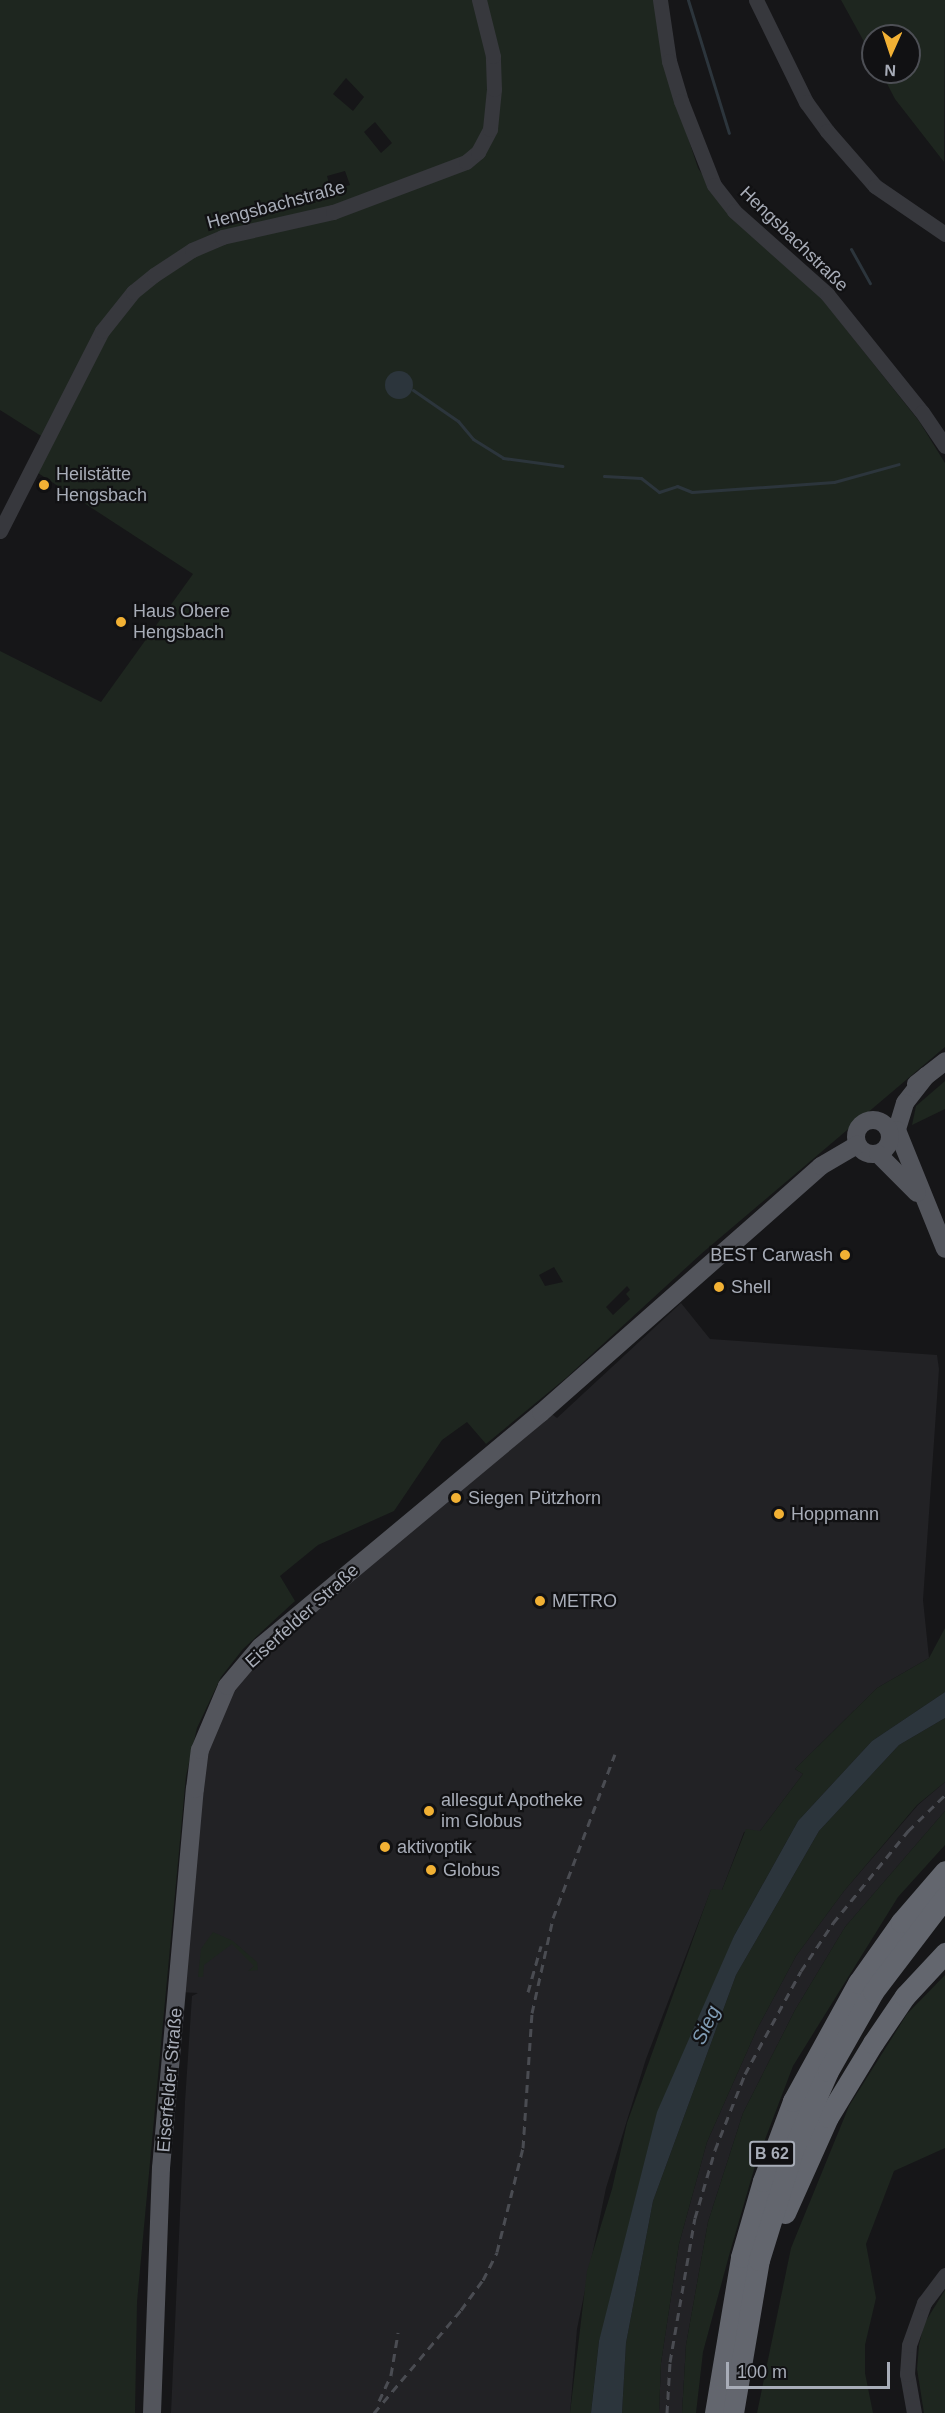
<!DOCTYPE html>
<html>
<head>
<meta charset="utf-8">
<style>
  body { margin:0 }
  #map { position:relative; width:945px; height:2413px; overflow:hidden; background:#161618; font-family:Arial,sans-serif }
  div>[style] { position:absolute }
  .built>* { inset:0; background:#222225 }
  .green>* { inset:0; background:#1e261f }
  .water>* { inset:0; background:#2c353c }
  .round { border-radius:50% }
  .stream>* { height:3px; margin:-1.5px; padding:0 1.5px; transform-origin:1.5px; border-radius:1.5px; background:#2c353c }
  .minor>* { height:15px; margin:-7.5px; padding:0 7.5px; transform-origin:7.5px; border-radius:7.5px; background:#37383d }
  .major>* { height:18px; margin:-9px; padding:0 9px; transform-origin:9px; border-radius:9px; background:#53555c }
  .major>.ring { margin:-9px; padding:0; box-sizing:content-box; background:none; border:18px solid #53555c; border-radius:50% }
  .highway>* { height:21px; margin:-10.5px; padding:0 10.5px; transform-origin:10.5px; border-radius:10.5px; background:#63666e }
  .rail>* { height:3px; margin-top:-1.5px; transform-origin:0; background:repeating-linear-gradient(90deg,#4a4c52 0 8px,transparent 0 14px) }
  .dots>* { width:16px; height:16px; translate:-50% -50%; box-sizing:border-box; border:3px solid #111113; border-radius:50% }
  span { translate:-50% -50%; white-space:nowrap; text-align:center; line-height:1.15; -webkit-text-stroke:4.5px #111113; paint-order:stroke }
  .shield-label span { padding:2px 4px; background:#111113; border:2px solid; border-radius:4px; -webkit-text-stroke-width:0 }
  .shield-label { font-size:16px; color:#a8adb8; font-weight:700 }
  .street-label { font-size:18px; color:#a8adb8 }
  .poi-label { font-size:18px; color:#a8adb8 }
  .left { translate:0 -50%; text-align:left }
  .right { translate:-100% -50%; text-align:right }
  .water-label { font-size:20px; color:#7f9bb3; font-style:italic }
  .north { position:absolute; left:861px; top:24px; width:60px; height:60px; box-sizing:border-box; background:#111113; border:2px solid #4d4f55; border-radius:50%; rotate:183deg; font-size:16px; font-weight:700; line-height:24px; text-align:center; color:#a8adb8 }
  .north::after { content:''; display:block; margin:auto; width:21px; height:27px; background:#f2b134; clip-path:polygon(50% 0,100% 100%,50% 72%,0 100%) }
  .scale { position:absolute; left:726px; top:2362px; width:164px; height:27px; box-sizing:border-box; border:3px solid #a8adb8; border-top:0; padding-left:8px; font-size:18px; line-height:21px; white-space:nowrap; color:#a8adb8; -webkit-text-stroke:4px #111113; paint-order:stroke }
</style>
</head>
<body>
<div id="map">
  <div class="built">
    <i style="clip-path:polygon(681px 1303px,710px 1339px,937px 1355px,939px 1369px,923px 1600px,929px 1658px,877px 1688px,795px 1769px,803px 1774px,760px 1831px,744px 1832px,722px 1890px,711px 1890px,646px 2059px,606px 2188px,577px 2329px,570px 2413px,171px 2413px,185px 2102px,192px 1996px,198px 1993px,178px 1992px,195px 1789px,227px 1686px,549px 1412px,557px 1418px)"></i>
    <i style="clip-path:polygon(945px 1782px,945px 1811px,845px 1927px,795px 2010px,743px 2113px,708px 2222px,686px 2345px,682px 2413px,659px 2413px,661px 2363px,679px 2244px,707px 2142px,757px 2029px,796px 1956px,844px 1891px,918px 1805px)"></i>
  </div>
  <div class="green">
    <i style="clip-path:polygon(evenodd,0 0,654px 0,663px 62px,698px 168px,728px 214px,818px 294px,919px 421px,945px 463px,945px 1047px,701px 1254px,566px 1378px,486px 1444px,467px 1422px,442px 1440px,394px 1511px,318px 1545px,280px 1576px,295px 1601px,243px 1649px,221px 1677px,197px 1728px,186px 1776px,137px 2302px,135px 2413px,0 2413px,0 651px,101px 702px,193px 574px,38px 473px,49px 441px,0 410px,0 0,346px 78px,364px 97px,353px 111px,333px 94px,346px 78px,0 0,375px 122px,392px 143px,381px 153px,364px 132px,375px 122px,0 0,345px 171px,350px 185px,331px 191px,327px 176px,345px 171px,0 0,554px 1267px,563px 1282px,545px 1286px,539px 1275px,554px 1267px,0 0,627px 1286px,630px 1290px,626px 1294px,630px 1299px,613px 1315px,606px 1307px,627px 1286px)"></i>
    <i style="clip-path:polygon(841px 0,945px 0,944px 162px,895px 99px,881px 72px,909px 72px,909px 36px,873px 36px,873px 58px)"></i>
    <i style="clip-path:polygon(945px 1081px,945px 1109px,912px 1125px,916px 1106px)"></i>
    <i style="clip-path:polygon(945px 1628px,945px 1692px,872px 1741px,798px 1821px,734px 1936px,599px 2341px,591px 2413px,570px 2413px,587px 2271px,612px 2189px,627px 2123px,711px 1889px,722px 1890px,746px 1829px,760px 1831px,803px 1774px,795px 1769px,877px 1688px,929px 1658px)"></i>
    <i style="clip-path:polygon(945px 1718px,945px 1782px,917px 1805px,844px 1891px,796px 1956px,757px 2029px,707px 2142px,679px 2244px,661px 2363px,659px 2413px,622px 2413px,626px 2343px,653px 2201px,736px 1975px,819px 1831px,899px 1745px)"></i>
    <i style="clip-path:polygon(945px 1811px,945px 1845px,898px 1897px,793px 2066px,755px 2166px,730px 2252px,703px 2352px,696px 2413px,682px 2413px,686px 2345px,708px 2222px,743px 2113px,795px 2010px,845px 1927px)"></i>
    <i style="clip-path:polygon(213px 1932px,233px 1941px,257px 1962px,258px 1970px,248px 1971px,254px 1966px,232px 1944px,204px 1965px,203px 1977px,198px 1977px,201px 1949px)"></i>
    <i style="clip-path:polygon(945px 1975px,945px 2148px,894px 2171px,866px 2244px,876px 2298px,865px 2345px,865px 2373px,873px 2413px,757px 2413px,791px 2248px,849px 2106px,907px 2014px)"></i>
    <i style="clip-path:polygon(945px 2290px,945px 2413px,924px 2413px,917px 2369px,919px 2345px,924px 2324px)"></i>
  </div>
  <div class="water">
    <i class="round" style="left:385px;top:371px;width:28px;height:28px"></i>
    <i style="clip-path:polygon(945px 1692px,945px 1718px,899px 1745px,819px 1831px,736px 1975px,653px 2201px,626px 2343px,622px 2413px,591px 2413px,599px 2341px,657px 2112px,734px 1936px,798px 1821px,872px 1741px)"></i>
  </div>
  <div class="stream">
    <i style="left:688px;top:0;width:139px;rotate:72.9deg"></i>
    <i style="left:851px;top:249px;width:39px;rotate:61deg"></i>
    <i style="left:413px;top:390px;width:55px;rotate:34.6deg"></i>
    <i style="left:458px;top:421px;width:23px;rotate:50deg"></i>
    <i style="left:473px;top:439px;width:36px;rotate:32deg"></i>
    <i style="left:503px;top:458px;width:60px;rotate:7.7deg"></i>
    <i style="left:604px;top:476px;width:37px;rotate:3deg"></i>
    <i style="left:641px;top:478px;width:23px;rotate:38deg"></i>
    <i style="left:659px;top:492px;width:19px;rotate:-18deg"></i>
    <i style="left:677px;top:486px;width:16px;rotate:22deg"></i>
    <i style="left:692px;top:492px;width:142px;rotate:-4deg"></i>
    <i style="left:834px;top:482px;width:67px;rotate:-15.5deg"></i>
  </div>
  <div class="minor">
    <i style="left:660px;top:0;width:62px;rotate:81.6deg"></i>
    <i style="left:669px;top:61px;width:42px;rotate:73.3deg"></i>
    <i style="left:681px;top:101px;width:90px;rotate:68.6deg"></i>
    <i style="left:714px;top:185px;width:33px;rotate:52deg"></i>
    <i style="left:734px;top:211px;width:125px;rotate:41.7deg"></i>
    <i style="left:827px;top:294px;width:151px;rotate:51.2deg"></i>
    <i style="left:922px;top:412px;width:41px;rotate:55.9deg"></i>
    <i style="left:756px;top:0;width:114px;rotate:63.9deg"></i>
    <i style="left:806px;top:102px;width:36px;rotate:54deg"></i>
    <i style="left:827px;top:131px;width:73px;rotate:48.9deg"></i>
    <i style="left:875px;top:186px;width:85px;rotate:34.4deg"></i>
    <i style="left:0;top:531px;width:225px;rotate:-63deg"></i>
    <i style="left:102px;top:331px;width:50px;rotate:-51.5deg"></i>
    <i style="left:133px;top:292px;width:27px;rotate:-39deg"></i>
    <i style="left:154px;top:275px;width:45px;rotate:-33.3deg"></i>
    <i style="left:192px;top:250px;width:33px;rotate:-23deg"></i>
    <i style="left:222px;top:237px;width:114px;rotate:-12.7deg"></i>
    <i style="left:333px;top:212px;width:142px;rotate:-20.6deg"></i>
    <i style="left:466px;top:162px;width:16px;rotate:-40deg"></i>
    <i style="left:478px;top:152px;width:26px;rotate:-62deg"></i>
    <i style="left:490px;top:129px;width:40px;rotate:-84.3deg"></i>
    <i style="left:494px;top:89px;width:33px;rotate:-92deg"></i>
    <i style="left:493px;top:56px;width:58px;rotate:-104deg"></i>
    <i style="left:914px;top:2413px;width:40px;rotate:-100deg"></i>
    <i style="left:907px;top:2374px;width:29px;rotate:-86deg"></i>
    <i style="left:909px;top:2345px;width:45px;rotate:-70.3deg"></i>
    <i style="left:924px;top:2303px;width:35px;rotate:-53deg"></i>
  </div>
  <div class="major">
    <i style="left:926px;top:1076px;width:34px;rotate:128deg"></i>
    <i style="left:905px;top:1103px;width:28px;rotate:107deg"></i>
    <i style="left:897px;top:1130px;width:128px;rotate:68deg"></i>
    <i style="left:916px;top:1084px;width:37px;rotate:-38deg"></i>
    <i class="ring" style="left:856px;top:1120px;width:16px;height:16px"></i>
    <i style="left:878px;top:1154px;width:55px;rotate:45deg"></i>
    <i style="left:152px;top:2413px;width:245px;rotate:-87.9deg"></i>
    <i style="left:161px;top:2168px;width:381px;rotate:-84.9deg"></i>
    <i style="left:195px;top:1789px;width:39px;rotate:-83deg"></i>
    <i style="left:200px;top:1750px;width:69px;rotate:-67.1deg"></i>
    <i style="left:227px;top:1686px;width:51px;rotate:-49.8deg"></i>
    <i style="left:260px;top:1647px;width:366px;rotate:-39.8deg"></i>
    <i style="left:541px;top:1413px;width:373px;rotate:-41.4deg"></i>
    <i style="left:821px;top:1166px;width:42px;rotate:-30.3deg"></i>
  </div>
  <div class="highway">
    <i style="left:785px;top:2213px;width:105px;rotate:-65.9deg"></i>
    <i style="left:828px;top:2117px;width:87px;rotate:-58.7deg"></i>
    <i style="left:873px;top:2043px;width:57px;rotate:-55.8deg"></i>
    <i style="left:905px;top:1996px;width:59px;rotate:-47.1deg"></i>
    <i style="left:715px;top:2413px;width:158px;rotate:-80.5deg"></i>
    <i style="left:741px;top:2257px;width:79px;rotate:-73.9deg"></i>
    <i style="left:763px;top:2181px;width:85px;rotate:-69.4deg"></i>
    <i style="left:793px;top:2101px;width:135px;rotate:-61.2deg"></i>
    <i style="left:858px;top:1983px;width:75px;rotate:-54.8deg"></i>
    <i style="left:901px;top:1922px;width:67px;rotate:-49.2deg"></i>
    <i style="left:733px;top:2413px;width:155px;rotate:-80.4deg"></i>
    <i style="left:759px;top:2260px;width:115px;rotate:-72.8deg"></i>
    <i style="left:793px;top:2150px;width:86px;rotate:-66.1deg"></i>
    <i style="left:828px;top:2071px;width:91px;rotate:-60.3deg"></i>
    <i style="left:873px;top:1992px;width:119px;rotate:-52.8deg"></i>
  </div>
  <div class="rail">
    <i style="left:528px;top:1992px;width:48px;rotate:-74.2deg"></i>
    <i style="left:379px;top:2401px;width:29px;rotate:-65deg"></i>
    <i style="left:391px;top:2375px;width:43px;rotate:-80.5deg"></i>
    <i style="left:374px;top:2413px;width:135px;rotate:-49.8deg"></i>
    <i style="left:461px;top:2310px;width:37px;rotate:-54deg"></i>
    <i style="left:483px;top:2280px;width:31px;rotate:-63deg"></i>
    <i style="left:497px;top:2252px;width:107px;rotate:-76deg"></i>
    <i style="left:523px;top:2148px;width:135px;rotate:-86.2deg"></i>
    <i style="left:532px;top:2013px;width:97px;rotate:-77.5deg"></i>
    <i style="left:553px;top:1918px;width:175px;rotate:-69.3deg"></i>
    <i style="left:667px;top:2413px;width:51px;rotate:-86.6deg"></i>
    <i style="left:670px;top:2362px;width:146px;rotate:-80.2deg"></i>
    <i style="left:695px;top:2218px;width:71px;rotate:-73.6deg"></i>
    <i style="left:715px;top:2150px;width:82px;rotate:-68.5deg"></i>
    <i style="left:745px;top:2074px;width:117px;rotate:-61.5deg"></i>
    <i style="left:801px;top:1971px;width:58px;rotate:-56.3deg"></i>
    <i style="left:833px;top:1923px;width:119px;rotate:-50.8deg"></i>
    <i style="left:908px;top:1831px;width:52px;rotate:-44.2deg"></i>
  </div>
  <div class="dots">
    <i style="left:44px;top:485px;background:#f2b134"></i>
    <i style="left:121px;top:622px;background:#f2b134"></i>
    <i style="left:845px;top:1255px;background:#f2b134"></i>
    <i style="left:719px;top:1287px;background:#f2b134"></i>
    <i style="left:456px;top:1498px;background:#f2b134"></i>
    <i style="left:779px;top:1514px;background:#f2b134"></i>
    <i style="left:540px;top:1601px;background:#f2b134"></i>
    <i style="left:429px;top:1811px;background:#f2b134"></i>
    <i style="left:385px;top:1847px;background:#f2b134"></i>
    <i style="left:431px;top:1870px;background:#f2b134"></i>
  </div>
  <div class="shield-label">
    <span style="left:772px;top:2154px">B 62</span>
  </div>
  <div class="street-label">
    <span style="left:276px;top:205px;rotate:-15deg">Hengsbachstraße</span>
    <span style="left:794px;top:239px;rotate:44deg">Hengsbachstraße</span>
    <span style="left:302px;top:1616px;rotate:-42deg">Eiserfelder Straße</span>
    <span style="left:170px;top:2080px;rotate:-85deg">Eiserfelder Straße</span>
  </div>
  <div class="poi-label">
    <span class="left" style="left:56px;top:485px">Heilstätte<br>Hengsbach</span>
    <span class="left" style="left:133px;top:622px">Haus Obere<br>Hengsbach</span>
    <span class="right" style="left:833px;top:1255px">BEST Carwash</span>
    <span class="left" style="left:731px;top:1287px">Shell</span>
    <span class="left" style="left:468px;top:1498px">Siegen Pützhorn</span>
    <span class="left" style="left:791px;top:1514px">Hoppmann</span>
    <span class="left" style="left:552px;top:1601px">METRO</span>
    <span class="left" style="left:441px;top:1811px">allesgut Apotheke<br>im Globus</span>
    <span class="left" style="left:397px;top:1847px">aktivoptik</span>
    <span class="left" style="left:443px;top:1870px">Globus</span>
  </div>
  <div class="water-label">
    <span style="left:706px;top:2025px;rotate:-65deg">Sieg</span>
  </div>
  <div class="north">N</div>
  <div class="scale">100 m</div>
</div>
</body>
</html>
